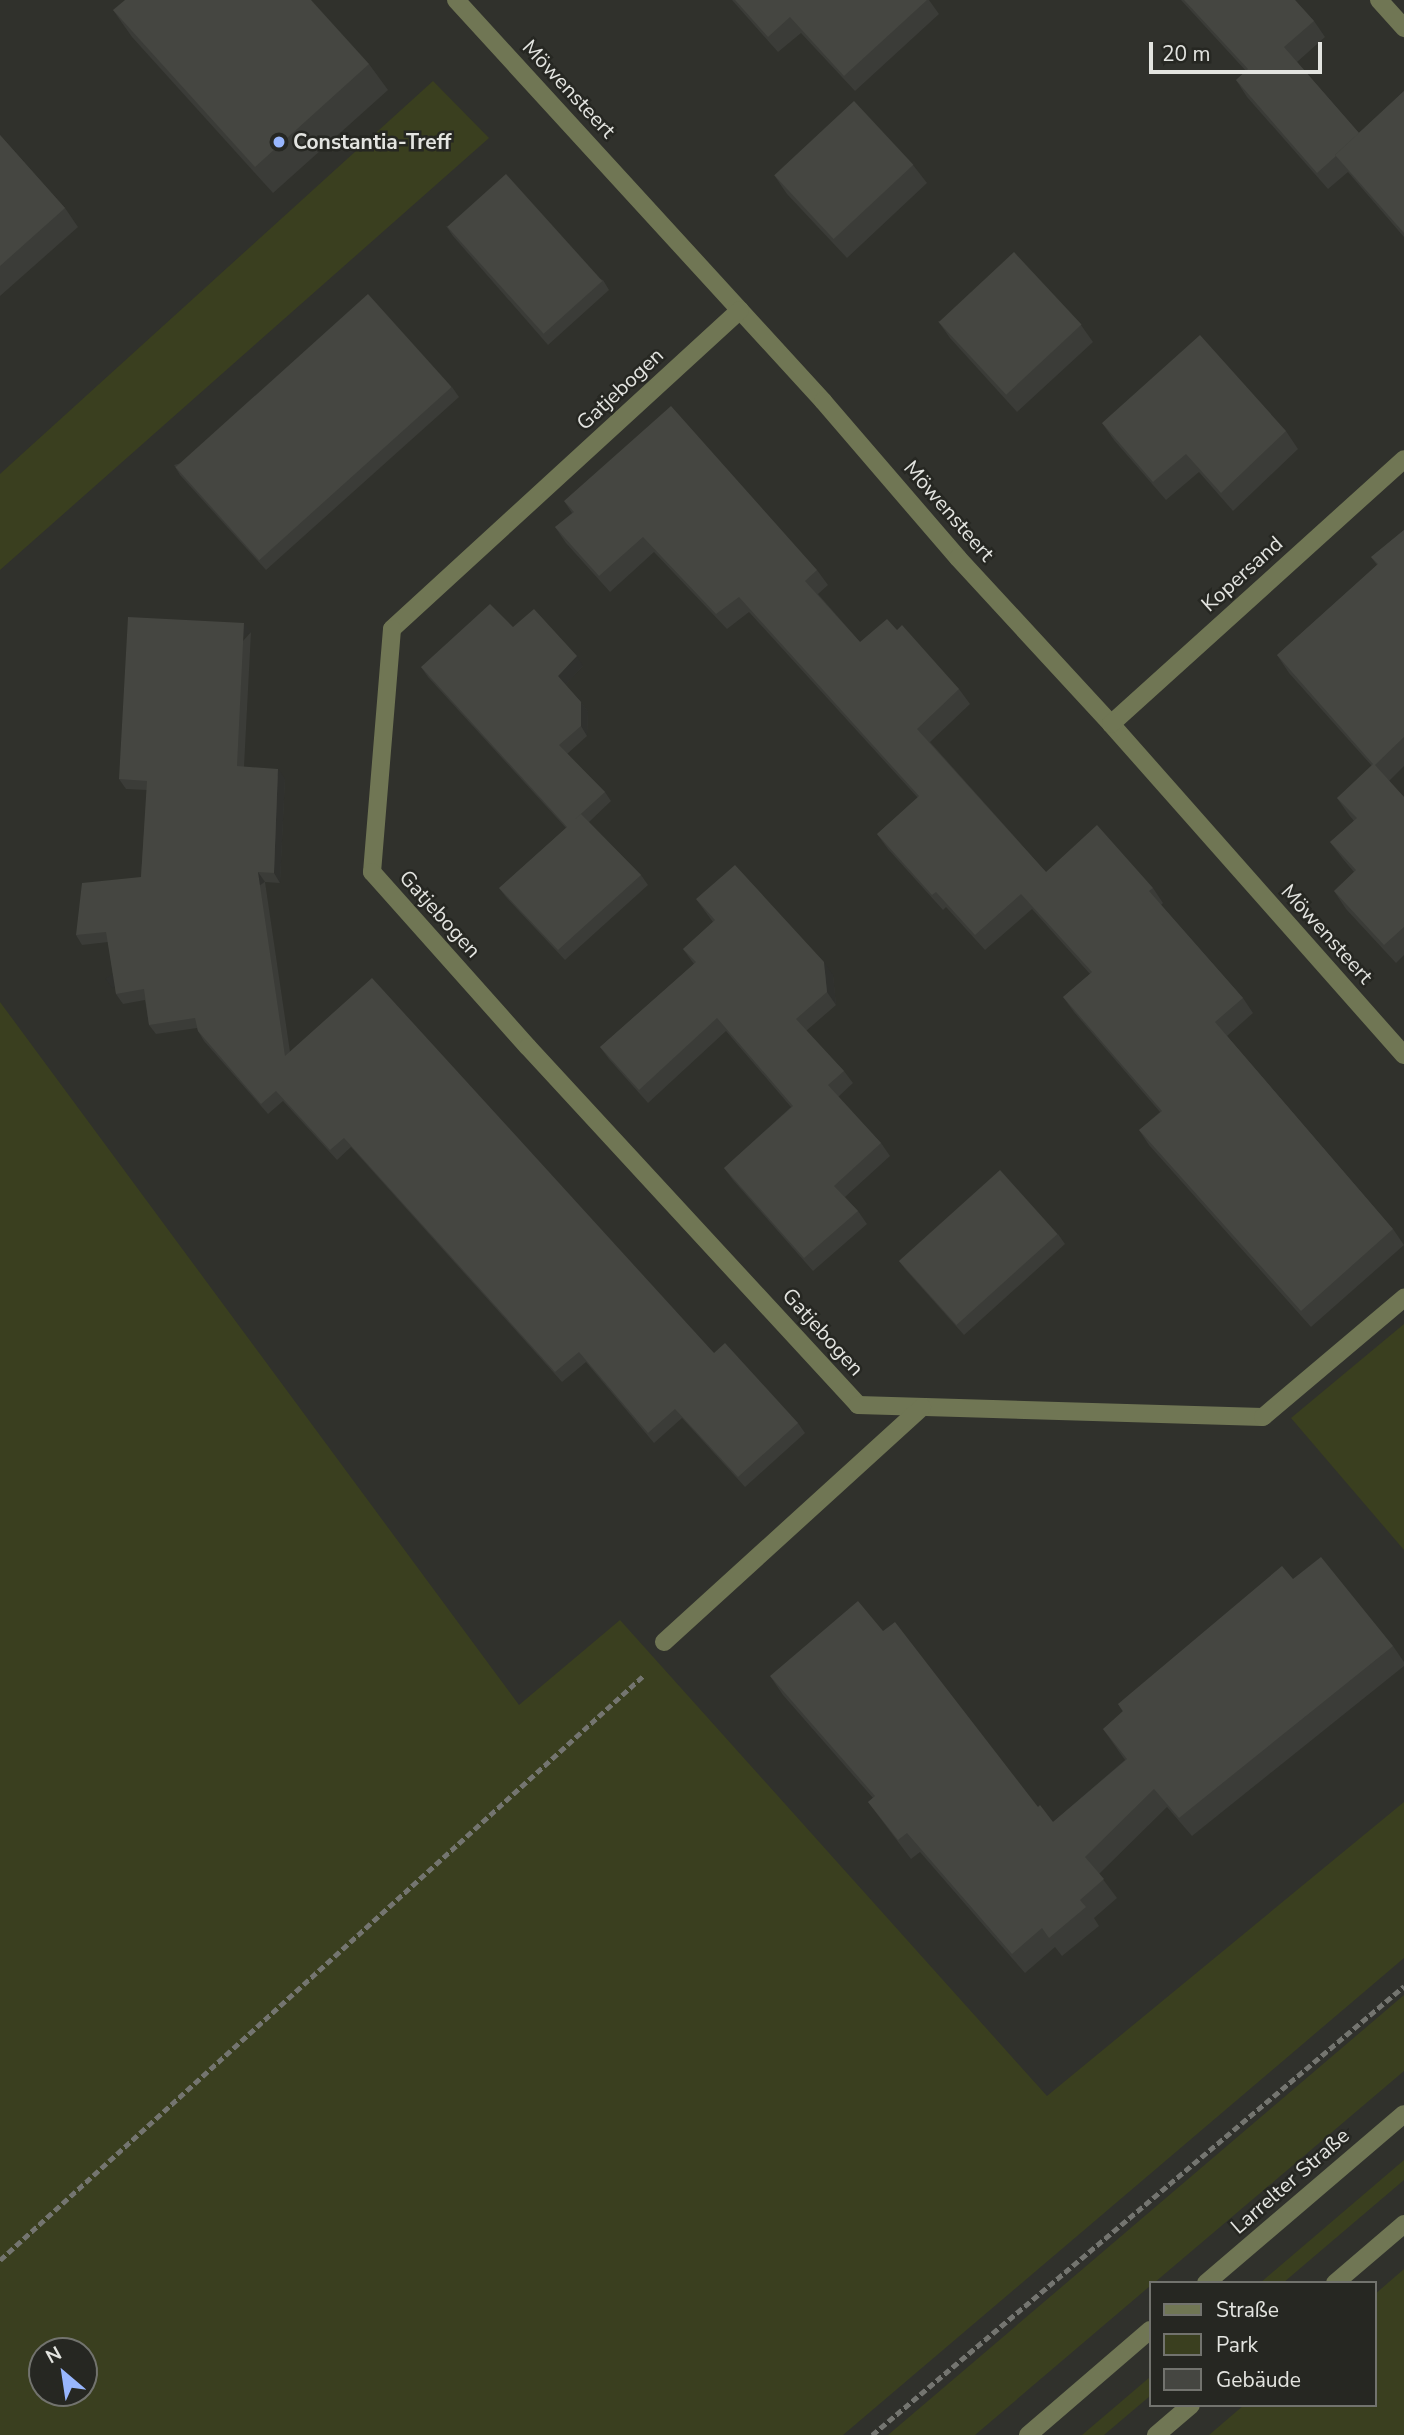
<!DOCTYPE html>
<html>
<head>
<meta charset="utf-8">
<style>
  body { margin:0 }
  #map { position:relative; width:1404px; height:2435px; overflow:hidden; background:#30312c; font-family:"Nunito Sans",sans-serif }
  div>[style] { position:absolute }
  .green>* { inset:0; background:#3a3f1f }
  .path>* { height:4.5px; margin-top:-2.25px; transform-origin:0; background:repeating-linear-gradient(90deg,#747570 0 7px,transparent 0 10.5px) }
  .minor>* { height:18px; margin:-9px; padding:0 9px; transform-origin:9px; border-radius:9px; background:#707654 }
  .wall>* { inset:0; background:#3b3c38 }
  .shaded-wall>* { inset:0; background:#30312e; transform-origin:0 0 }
  .building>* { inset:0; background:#454641; transform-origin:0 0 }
  .dots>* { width:19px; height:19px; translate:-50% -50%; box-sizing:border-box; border:4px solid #262722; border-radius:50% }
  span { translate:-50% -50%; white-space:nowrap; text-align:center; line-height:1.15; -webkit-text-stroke:5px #262722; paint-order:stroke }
  .street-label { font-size:21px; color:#e3e4e0 }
  .poi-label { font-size:21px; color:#e3e4e0; font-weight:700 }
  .left { translate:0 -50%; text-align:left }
  .legend { position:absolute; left:1149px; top:2281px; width:228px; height:126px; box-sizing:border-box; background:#262722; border:2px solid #72736e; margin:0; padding:9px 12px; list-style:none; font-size:21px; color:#e3e4e0 }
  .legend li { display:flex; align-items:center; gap:14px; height:35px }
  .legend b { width:35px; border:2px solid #72736e }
  .north { position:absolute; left:28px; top:2337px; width:70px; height:70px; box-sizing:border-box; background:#262722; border:2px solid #72736e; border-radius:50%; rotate:331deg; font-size:19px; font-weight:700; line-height:28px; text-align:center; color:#e3e4e0 }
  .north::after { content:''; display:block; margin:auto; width:24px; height:32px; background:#98b6fd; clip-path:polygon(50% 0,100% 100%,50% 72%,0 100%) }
  .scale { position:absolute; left:1149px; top:42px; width:173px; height:32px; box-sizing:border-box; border:4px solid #e3e4e0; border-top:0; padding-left:9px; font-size:21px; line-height:24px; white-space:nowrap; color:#e3e4e0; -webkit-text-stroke:5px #262722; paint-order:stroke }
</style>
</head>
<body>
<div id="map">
  <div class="green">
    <i style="clip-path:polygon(433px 81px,489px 138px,0 570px,0 474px)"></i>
    <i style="clip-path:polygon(evenodd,0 1002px,519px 1705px,620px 1620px,1047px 2096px,1404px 1802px,1404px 1958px,843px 2435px,0 2435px,0 1002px,42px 2351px,84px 2351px,84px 2393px,42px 2393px,42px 2351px)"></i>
    <i style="clip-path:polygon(1404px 1324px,1404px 1550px,1291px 1418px)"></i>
    <i style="clip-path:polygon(1404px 1995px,1404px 2071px,1154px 2283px,1150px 2283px,1150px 2286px,975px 2435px,888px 2435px)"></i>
    <i style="clip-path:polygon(1404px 2160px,1404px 2180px,1317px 2254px,1283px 2283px,1260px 2283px)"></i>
    <i style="clip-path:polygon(1404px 2269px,1404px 2435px,1209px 2435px,1244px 2405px,1374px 2405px,1374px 2295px)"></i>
    <i style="clip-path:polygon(1150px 2377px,1150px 2396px,1104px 2435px,1082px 2435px)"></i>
  </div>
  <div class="path">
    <i style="left:0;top:2260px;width:870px;rotate:-42.25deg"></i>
    <i style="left:872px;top:2435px;width:696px;rotate:-40.16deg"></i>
  </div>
  <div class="minor">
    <i style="left:456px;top:0;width:544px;rotate:47.53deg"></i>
    <i style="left:823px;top:401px;width:207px;rotate:49.3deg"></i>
    <i style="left:958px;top:558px;width:226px;rotate:47.3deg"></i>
    <i style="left:1111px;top:724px;width:442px;rotate:48.5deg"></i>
    <i style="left:1379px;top:0;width:38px;rotate:48deg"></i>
    <i style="left:740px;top:310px;width:472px;rotate:137.5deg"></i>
    <i style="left:392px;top:629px;width:244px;rotate:94.7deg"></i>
    <i style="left:372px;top:872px;width:234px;rotate:48.3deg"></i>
    <i style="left:528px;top:1047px;width:487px;rotate:47.3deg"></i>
    <i style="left:858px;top:1405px;width:405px;rotate:1.7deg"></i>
    <i style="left:1263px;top:1417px;width:185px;rotate:-40.2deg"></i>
    <i style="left:1111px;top:724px;width:395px;rotate:-42.1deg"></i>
    <i style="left:664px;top:1642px;width:349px;rotate:-42.3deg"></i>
    <i style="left:1206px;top:2283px;width:260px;rotate:-40.5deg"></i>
    <i style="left:1335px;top:2283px;width:91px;rotate:-40.5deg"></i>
    <i style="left:1028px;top:2435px;width:161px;rotate:-40.7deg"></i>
    <i style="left:1156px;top:2435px;width:46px;rotate:-40.6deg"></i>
  </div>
  <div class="wall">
    <i style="clip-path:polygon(732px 0,929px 0,939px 14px,855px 91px,801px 33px,778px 52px)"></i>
    <i style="clip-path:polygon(1181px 0,1295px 0,1314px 21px,1325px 37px,1297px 62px,1359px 133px,1404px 91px,1404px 237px,1348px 172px,1328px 189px,1247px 97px,1236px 80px,1246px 71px)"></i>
    <i style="clip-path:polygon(113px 10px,369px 64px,388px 90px,273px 193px,132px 37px)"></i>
    <i style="clip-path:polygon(0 135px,65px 208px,78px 227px,0 296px)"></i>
    <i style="clip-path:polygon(913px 165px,927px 183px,847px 258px,787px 194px,774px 175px)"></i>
    <i style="clip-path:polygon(446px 226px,603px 280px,609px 290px,548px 345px,453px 236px)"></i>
    <i style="clip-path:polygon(938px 321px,1081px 325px,1093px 342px,1017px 412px,950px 338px)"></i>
    <i style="clip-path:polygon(452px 387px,459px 397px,266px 570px,180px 475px,174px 465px)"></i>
    <i style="clip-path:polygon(1102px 423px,1286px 431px,1298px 449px,1233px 511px,1199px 472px,1166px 500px,1114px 440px)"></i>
    <i style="clip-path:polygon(564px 501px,817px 570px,828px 585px,818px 594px,860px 642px,897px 630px,959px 689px,970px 704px,930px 742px,1046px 872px,1153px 888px,1163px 903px,1161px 905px,1243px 998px,1253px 1013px,1227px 1036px,1393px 1229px,1404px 1245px,1311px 1327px,1149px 1145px,1139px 1130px,1160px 1112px,1074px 1012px,1063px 997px,1090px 974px,1032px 909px,985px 950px,946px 907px,943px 910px,888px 849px,877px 834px,918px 798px,749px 612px,727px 629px,654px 552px,610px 592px,566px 543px,555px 527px,572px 513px)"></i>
    <i style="clip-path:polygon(1404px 530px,1404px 766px,1389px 781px,1404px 797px,1404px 955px,1396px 963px,1346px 909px,1334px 891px,1354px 872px,1343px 859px,1330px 842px,1354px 821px,1349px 815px,1337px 798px,1372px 766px,1289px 673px,1277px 655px,1377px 565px,1371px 557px)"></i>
    <i style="clip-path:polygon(251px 632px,244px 767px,285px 778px,280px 883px,265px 882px,290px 1052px,714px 1353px,798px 1423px,805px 1433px,745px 1487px,682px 1418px,654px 1443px,586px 1362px,562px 1382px,351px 1147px,337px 1160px,283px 1101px,268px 1114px,204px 1041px,198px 1031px,197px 1028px,156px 1034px,149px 1025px,145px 1000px,123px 1004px,116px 994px,108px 942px,82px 945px,76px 935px,141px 877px,147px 790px,126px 789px,119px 779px)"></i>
    <i style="clip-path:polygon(583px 666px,565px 685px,581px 702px,588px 712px,587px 736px,567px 754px,605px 792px,611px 801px,589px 822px,641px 875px,648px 885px,565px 960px,506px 897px,499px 888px,566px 828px,428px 677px,421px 667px)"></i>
    <i style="clip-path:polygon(696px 899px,833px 975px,836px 1005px,806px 1031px,844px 1071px,853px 1083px,838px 1097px,881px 1143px,890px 1156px,845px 1197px,858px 1211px,867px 1224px,813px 1271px,733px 1180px,724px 1168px,791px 1107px,726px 1031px,648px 1103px,609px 1059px,600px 1047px,694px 964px,683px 949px,713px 922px)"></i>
    <i style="clip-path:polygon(1058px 1234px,1065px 1244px,964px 1335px,906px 1270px,899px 1261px)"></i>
    <i style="clip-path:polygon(1293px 1579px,1393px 1646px,1404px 1662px,1404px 1666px,1192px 1836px,1167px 1807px,1099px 1874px,1117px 1898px,1094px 1918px,1099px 1926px,1062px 1956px,1055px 1947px,1025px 1973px,920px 1852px,911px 1859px,868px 1802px,873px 1798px,783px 1695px,770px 1676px,1038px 1807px,1053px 1822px,1125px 1760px,1103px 1729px,1123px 1712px,1118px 1704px)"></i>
  </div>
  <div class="shaded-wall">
    <i style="left:244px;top:623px;width:11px;height:143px;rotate:52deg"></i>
    <i style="clip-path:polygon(577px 656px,583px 666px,564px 686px,558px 676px)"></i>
    <i style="clip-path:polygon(581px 702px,588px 712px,587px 736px,581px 726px)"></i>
    <i style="clip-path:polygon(278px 769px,285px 778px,280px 883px,274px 873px)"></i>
    <i style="left:258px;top:872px;width:12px;height:186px;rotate:55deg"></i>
    <i style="clip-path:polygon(824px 962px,833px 975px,836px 1005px,827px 992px)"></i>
  </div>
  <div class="building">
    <i style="clip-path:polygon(125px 0,311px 0,369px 64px,255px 167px,113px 10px)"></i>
    <i style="clip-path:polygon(735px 0,927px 0,844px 76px,790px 17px,768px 37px)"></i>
    <i style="clip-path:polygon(1184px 0,1295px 0,1314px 21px,1284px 47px,1359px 133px,1335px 155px,1336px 156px,1317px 173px,1236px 80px,1248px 69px)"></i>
    <i style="clip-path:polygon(1404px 91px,1404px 233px,1335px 155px)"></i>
    <i style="left:854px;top:101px;width:87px;height:109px;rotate:47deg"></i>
    <i style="clip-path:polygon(0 135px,65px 208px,0 266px)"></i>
    <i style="left:506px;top:174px;width:144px;height:79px;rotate:48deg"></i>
    <i style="left:1014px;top:252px;width:99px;height:103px;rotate:47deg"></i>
    <i style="left:368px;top:294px;width:125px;height:259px;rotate:48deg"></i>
    <i style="clip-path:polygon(1200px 335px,1286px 431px,1221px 493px,1186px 454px,1153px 482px,1102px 423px)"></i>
    <i style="clip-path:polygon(671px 406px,817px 570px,805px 581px,860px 642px,887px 619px,897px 630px,902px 625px,959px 689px,917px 729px,1046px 872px,1097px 825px,1153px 888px,1149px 891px,1243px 998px,1215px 1022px,1393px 1229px,1301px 1311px,1139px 1130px,1162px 1111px,1063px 997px,1092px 972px,1021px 894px,1038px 879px,975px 935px,936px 892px,932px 895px,877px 834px,919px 796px,739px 597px,716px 614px,643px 537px,599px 576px,555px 527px,574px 512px,564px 501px)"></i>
    <i style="clip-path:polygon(1404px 530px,1404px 737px,1375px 765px,1404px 797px,1404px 927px,1384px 945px,1334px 891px,1356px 870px,1330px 842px,1357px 818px,1337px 798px,1373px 764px,1277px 655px,1378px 564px,1371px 557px)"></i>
    <i style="clip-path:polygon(490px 604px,513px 627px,534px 609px,577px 656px,558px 676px,581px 702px,581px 726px,559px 745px,605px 792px,572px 822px,581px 814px,641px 875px,558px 950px,499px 888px,567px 827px,421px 667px)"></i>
    <i style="clip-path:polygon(128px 617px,244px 623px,237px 766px,278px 769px,274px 873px,258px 872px,285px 1056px,372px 978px,714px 1353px,725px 1343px,798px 1423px,738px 1477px,675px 1409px,648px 1433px,579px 1352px,555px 1372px,344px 1138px,330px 1150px,276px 1091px,261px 1104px,198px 1031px,195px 1018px,149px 1025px,144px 989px,116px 994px,106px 932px,76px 935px,82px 883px,141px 877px,147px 781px,119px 779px)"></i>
    <i style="clip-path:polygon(735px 865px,824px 962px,827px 992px,796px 1019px,844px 1071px,828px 1085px,881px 1143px,834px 1186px,858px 1211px,804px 1258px,724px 1168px,793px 1106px,717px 1018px,639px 1090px,600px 1047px,696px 962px,683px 949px,715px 920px,696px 899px)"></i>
    <i style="left:1000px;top:1170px;width:86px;height:136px;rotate:48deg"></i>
    <i style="clip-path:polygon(1321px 1557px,1393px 1646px,1179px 1818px,1154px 1789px,1085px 1857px,1104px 1879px,1080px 1900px,1086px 1907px,1049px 1938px,1042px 1928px,1012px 1954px,907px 1833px,898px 1840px,868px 1802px,875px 1796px,770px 1676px,858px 1601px,883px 1631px,895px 1622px,1038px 1807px,1040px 1805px,1053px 1822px,1127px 1759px,1103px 1729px,1123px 1711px,1118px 1704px,1282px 1566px,1293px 1579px)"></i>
  </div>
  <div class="dots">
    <i style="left:279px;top:142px;background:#98b6fd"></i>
  </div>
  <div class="street-label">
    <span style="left:569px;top:89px;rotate:47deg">Möwensteert</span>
    <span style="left:620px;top:389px;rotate:-43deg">Gatjebogen</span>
    <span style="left:949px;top:511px;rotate:49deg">Möwensteert</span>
    <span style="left:1242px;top:574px;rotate:-42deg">Kopersand</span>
    <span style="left:440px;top:914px;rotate:48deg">Gatjebogen</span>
    <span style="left:1327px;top:934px;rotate:48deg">Möwensteert</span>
    <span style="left:823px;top:1332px;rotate:48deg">Gatjebogen</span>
    <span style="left:1290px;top:2181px;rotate:-41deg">Larrelter Straße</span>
  </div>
  <div class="poi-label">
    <span class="left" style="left:293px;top:142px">Constantia-Treff</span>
  </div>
  <ul class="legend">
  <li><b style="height:9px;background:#707654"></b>Straße</li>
  <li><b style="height:19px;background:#3a3f1f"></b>Park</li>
  <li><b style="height:19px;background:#454641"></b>Gebäude</li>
  </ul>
  <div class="north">N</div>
  <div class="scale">20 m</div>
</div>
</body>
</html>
